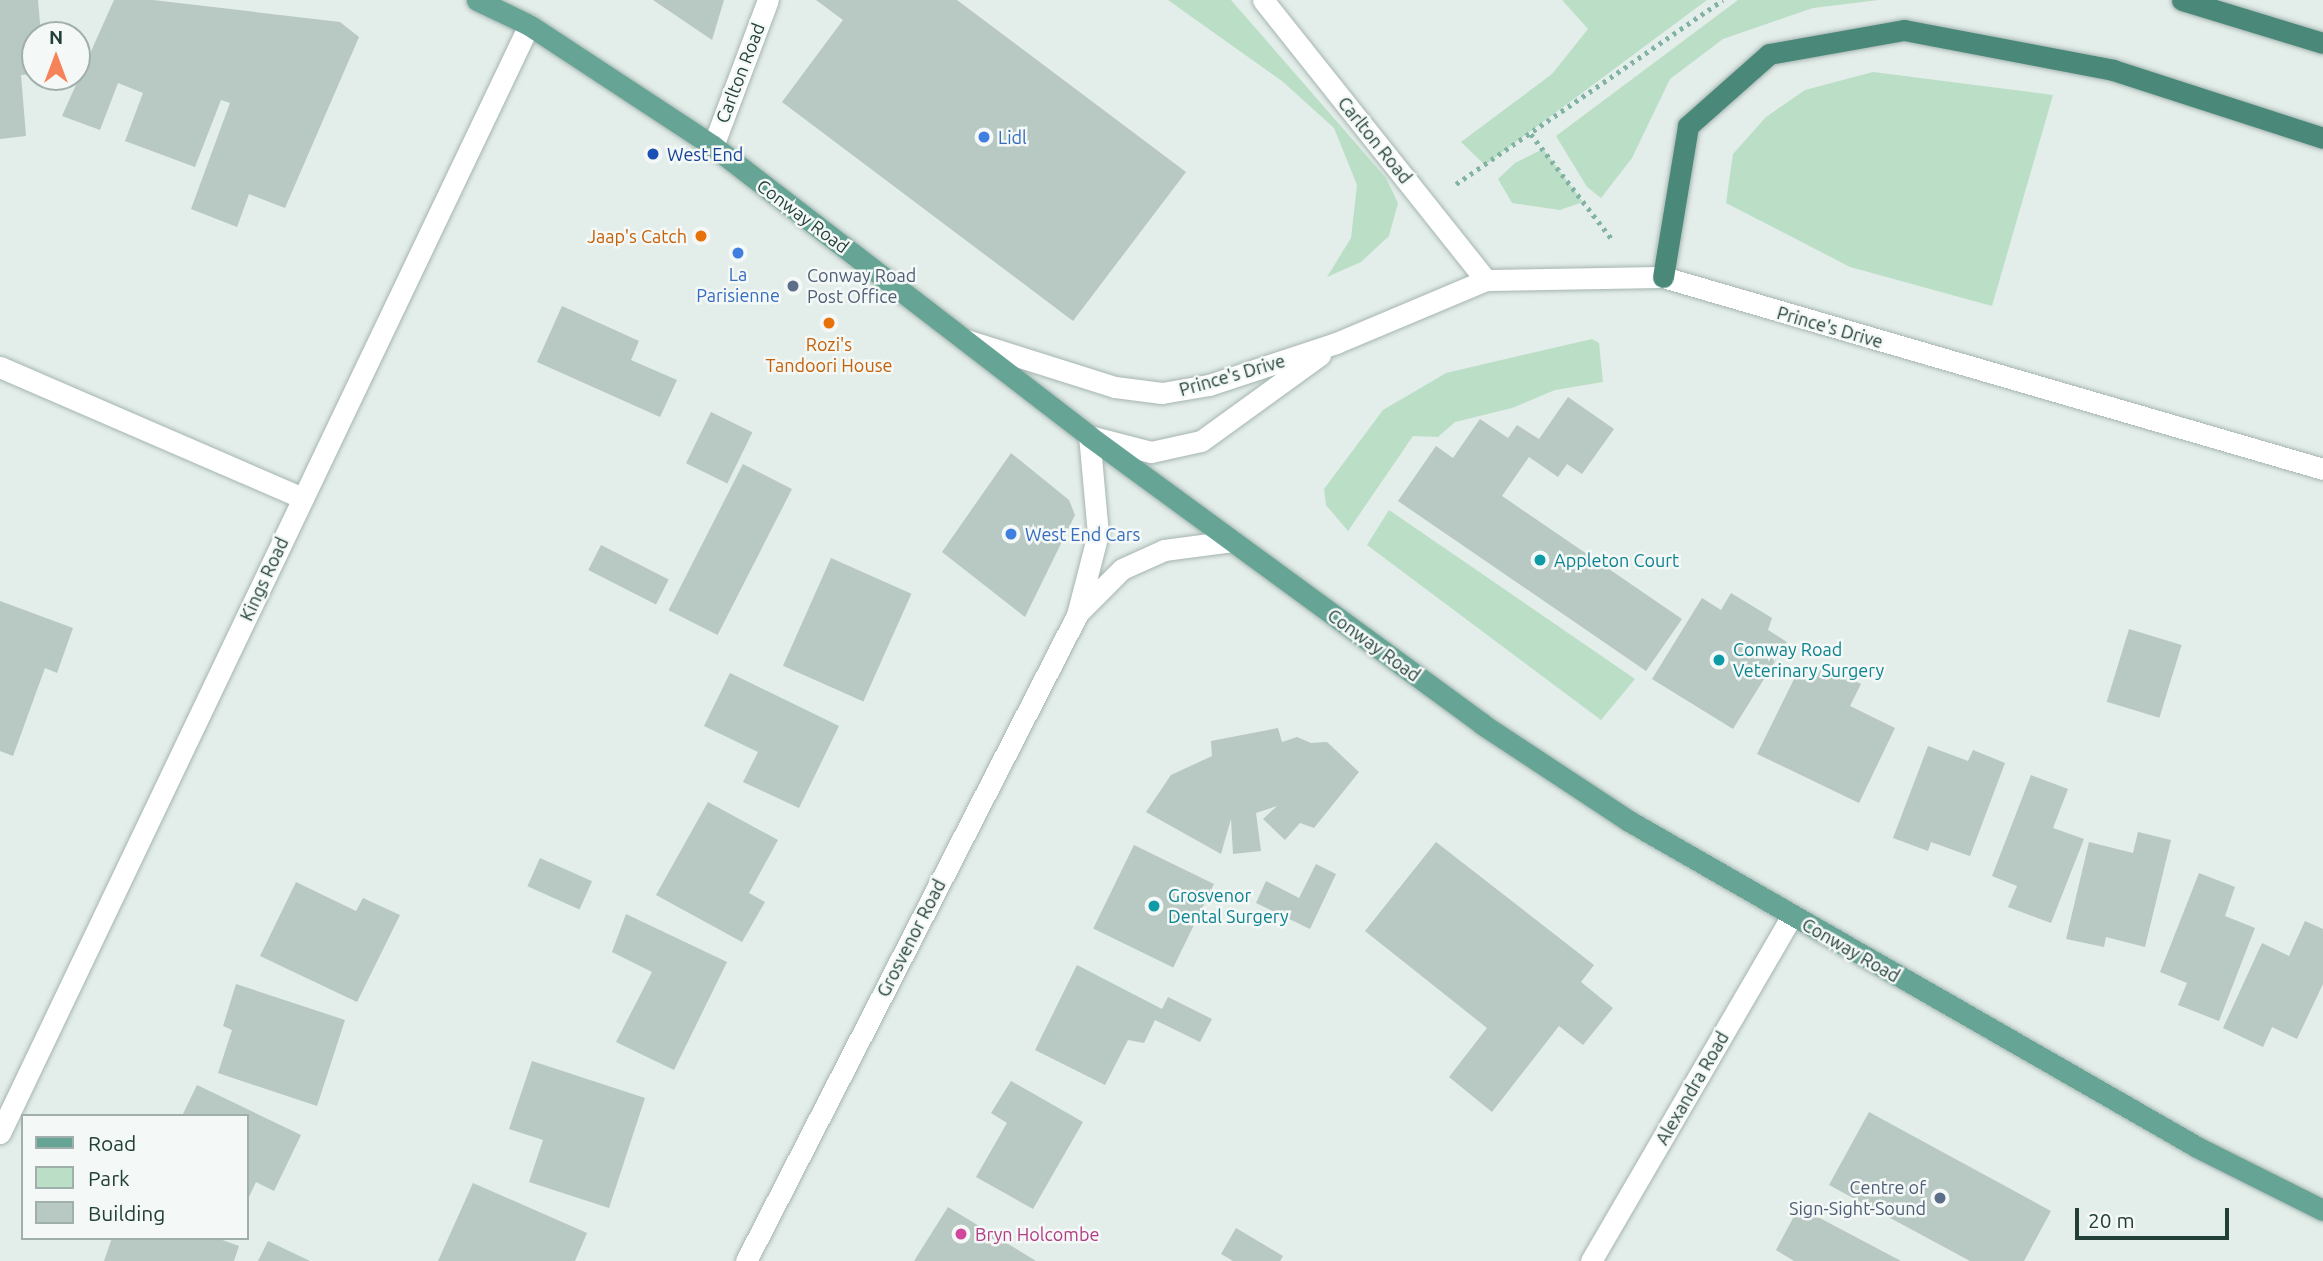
<!DOCTYPE html>
<html>
<head>
<meta charset="utf-8">
<style>
  body { margin:0 }
  #map { position:relative; width:2323px; height:1261px; overflow:hidden; background:#e3ede9; font-family:Ubuntu,sans-serif }
  div>[style] { position:absolute }
  .green>* { inset:0; background:#bbdfc6 }
  .building>* { inset:0; background:#b8c8c2; transform-origin:0 0 }
  .path>* { height:4.5px; margin-top:-2.25px; transform-origin:0; background:repeating-linear-gradient(90deg,#82b2a4 0 3.5px,transparent 0 8.5px) }
  .roads { filter:drop-shadow(0 0 2px #a5b5b0) drop-shadow(0 0 2px #a5b5b0) }
  .service>* { height:21px; margin:-10.5px; padding:0 10.5px; transform-origin:10.5px; border-radius:10.5px; background:#fff }
  .minor>* { height:21px; margin:-10.5px; padding:0 10.5px; transform-origin:10.5px; border-radius:10.5px; background:#fff }
  .secondary>* { height:21px; margin:-10.5px; padding:0 10.5px; transform-origin:10.5px; border-radius:10.5px; background:#fff }
  .primary>* { height:21px; margin:-10.5px; padding:0 10.5px; transform-origin:10.5px; border-radius:10.5px; background:#66a495 }
  .trunk>* { height:21px; margin:-10.5px; padding:0 10.5px; transform-origin:10.5px; border-radius:10.5px; background:#4a887a }
  .dots>* { width:19px; height:19px; translate:-50% -50%; box-sizing:border-box; border:4px solid #f4f9f7; border-radius:50% }
  span { translate:-50% -50%; white-space:nowrap; text-align:center; line-height:1.15; -webkit-text-stroke:5px #f4f9f7; paint-order:stroke }
  .street-label { font-size:18px; color:#223f38 }
  .shop-label { font-size:18px; color:#366cbe }
  .left { translate:0 -50%; text-align:left }
  .transit-label { font-size:18px; color:#164399 }
  .food-label { font-size:18px; color:#c56008 }
  .right { translate:-100% -50%; text-align:right }
  .service-label { font-size:18px; color:#4e5e75 }
  .culture-label { font-size:18px; color:#0d838f }
  .hotel-label { font-size:18px; color:#b23c85 }
  .legend { position:absolute; left:21px; top:1114px; width:228px; height:126px; box-sizing:border-box; background:#f4f9f7; border:2px solid #a0afab; margin:0; padding:9px 12px; list-style:none; font-size:21px; color:#223f38 }
  .legend li { display:flex; align-items:center; gap:14px; height:35px }
  .legend b { width:35px; border:2px solid #a0afab }
  .north { position:absolute; left:21px; top:21px; width:70px; height:70px; box-sizing:border-box; background:#f4f9f7; border:2px solid #a0afab; border-radius:50%; rotate:0deg; font-size:19px; font-weight:700; line-height:28px; text-align:center; color:#223f38 }
  .north::after { content:''; display:block; margin:auto; width:24px; height:32px; background:#f58259; clip-path:polygon(50% 0,100% 100%,50% 72%,0 100%) }
  .scale { position:absolute; left:2075px; top:1208px; width:154px; height:32px; box-sizing:border-box; border:4px solid #223f38; border-top:0; padding-left:9px; font-size:21px; line-height:24px; white-space:nowrap; color:#223f38; -webkit-text-stroke:5px #f4f9f7; paint-order:stroke }
</style>
</head>
<body>
<div id="map">
  <div class="green">
    <i style="clip-path:polygon(1168px 0,1231px 0,1386px 178px,1398px 203px,1389px 236px,1361px 262px,1327px 277px,1351px 238px,1357px 185px,1334px 128px,1282px 81px)"></i>
    <i style="clip-path:polygon(1562px 0,1707px 0,1485px 165px,1461px 142px,1552px 74px,1588px 29px)"></i>
    <i style="clip-path:polygon(1738px 0,1879px 0,1813px 8px,1723px 39px,1670px 79px,1632px 158px,1601px 198px,1587px 187px,1556px 136px)"></i>
    <i style="clip-path:polygon(1873px 72px,2053px 95px,1992px 306px,1850px 267px,1726px 203px,1733px 154px,1766px 117px,1805px 90px)"></i>
    <i style="clip-path:polygon(1543px 149px,1583px 202px,1560px 210px,1512px 203px,1498px 179px,1515px 163px)"></i>
    <i style="clip-path:polygon(1592px 339px,1599px 343px,1603px 382px,1555px 390px,1512px 408px,1455px 422px,1438px 437px,1413px 436px,1348px 531px,1326px 505px,1324px 489px,1383px 410px,1446px 373px)"></i>
    <i style="clip-path:polygon(1389px 510px,1635px 679px,1601px 720px,1367px 545px)"></i>
  </div>
  <div class="building">
    <i style="clip-path:polygon(0 0,38px 0,41px 35px,35px 35px,35px 74px,21px 75px,26px 136px,0 139px)"></i>
    <i style="clip-path:polygon(114px 0,153px 0,340px 22px,359px 37px,285px 208px,249px 194px,237px 227px,191px 209px,230px 103px,221px 100px,195px 167px,125px 141px,143px 93px,118px 83px,100px 130px,62px 116px)"></i>
    <i style="clip-path:polygon(653px 0,724px 0,712px 40px)"></i>
    <i style="clip-path:polygon(816px 0,957px 0,1186px 172px,1073px 321px,782px 102px,843px 20px)"></i>
    <i style="clip-path:polygon(562px 306px,639px 341px,631px 360px,677px 380px,660px 417px,537px 362px)"></i>
    <i style="clip-path:polygon(1568px 397px,1614px 429px,1582px 474px,1567px 464px,1558px 477px,1529px 457px,1502px 496px,1682px 619px,1646px 671px,1398px 501px,1436px 446px,1453px 458px,1480px 419px,1508px 438px,1517px 425px,1539px 439px)"></i>
    <i style="left:711px;top:412px;width:46px;height:57px;rotate:26deg"></i>
    <i style="clip-path:polygon(1011px 453px,1069px 500px,1075px 515px,1025px 617px,942px 552px)"></i>
    <i style="left:743px;top:464px;width:55px;height:164px;rotate:27deg"></i>
    <i style="left:601px;top:545px;width:76px;height:28px;rotate:27deg"></i>
    <i style="left:831px;top:558px;width:88px;height:118px;rotate:24deg"></i>
    <i style="clip-path:polygon(1731px 593px,1772px 618px,1768px 630px,1787px 642px,1733px 729px,1652px 679px,1702px 598px,1721px 610px)"></i>
    <i style="clip-path:polygon(0 601px,73px 628px,57px 673px,45px 668px,13px 756px,0 751px)"></i>
    <i style="left:2129px;top:629px;width:55px;height:76px;rotate:17deg"></i>
    <i style="clip-path:polygon(1823px 665px,1861px 684px,1850px 706px,1895px 728px,1859px 803px,1757px 754px,1798px 671px,1816px 679px)"></i>
    <i style="clip-path:polygon(730px 673px,839px 726px,799px 808px,743px 782px,758px 752px,704px 726px)"></i>
    <i style="clip-path:polygon(1278px 728px,1282px 742px,1297px 737px,1311px 743px,1327px 742px,1359px 772px,1314px 828px,1300px 823px,1285px 840px,1263px 819px,1277px 806px,1256px 813px,1261px 851px,1233px 854px,1231px 819px,1221px 854px,1146px 812px,1171px 775px,1212px 756px,1211px 741px)"></i>
    <i style="clip-path:polygon(1928px 746px,1968px 761px,1973px 750px,2005px 763px,1970px 856px,1931px 842px,1928px 851px,1893px 838px)"></i>
    <i style="clip-path:polygon(2031px 775px,2068px 789px,2053px 828px,2084px 839px,2051px 923px,2008px 907px,2017px 886px,1992px 876px)"></i>
    <i style="clip-path:polygon(708px 802px,778px 840px,749px 893px,765px 902px,742px 942px,656px 895px)"></i>
    <i style="clip-path:polygon(2138px 832px,2171px 840px,2145px 947px,2106px 937px,2104px 947px,2066px 939px,2089px 842px,2133px 853px)"></i>
    <i style="clip-path:polygon(1436px 842px,1594px 965px,1581px 982px,1613px 1008px,1583px 1045px,1559px 1026px,1492px 1112px,1449px 1077px,1487px 1028px,1365px 931px)"></i>
    <i style="left:1134px;top:845px;width:89px;height:93px;rotate:26deg"></i>
    <i style="left:540px;top:858px;width:57px;height:31px;rotate:24deg"></i>
    <i style="clip-path:polygon(1316px 864px,1336px 874px,1310px 929px,1256px 903px,1266px 881px,1299px 898px)"></i>
    <i style="clip-path:polygon(2199px 873px,2235px 887px,2225px 916px,2255px 928px,2219px 1021px,2178px 1005px,2187px 983px,2160px 972px)"></i>
    <i style="clip-path:polygon(296px 882px,356px 911px,363px 898px,400px 915px,357px 1002px,260px 956px)"></i>
    <i style="clip-path:polygon(626px 914px,727px 962px,674px 1070px,616px 1042px,652px 972px,612px 952px)"></i>
    <i style="clip-path:polygon(2305px 921px,2323px 929px,2323px 984px,2297px 1039px,2272px 1027px,2263px 1047px,2223px 1028px,2262px 943px,2289px 956px)"></i>
    <i style="clip-path:polygon(1077px 965px,1162px 1009px,1168px 997px,1212px 1019px,1200px 1042px,1155px 1020px,1144px 1043px,1128px 1040px,1105px 1085px,1035px 1050px)"></i>
    <i style="clip-path:polygon(236px 984px,345px 1020px,317px 1106px,218px 1073px,232px 1030px,223px 1026px)"></i>
    <i style="clip-path:polygon(532px 1061px,645px 1098px,609px 1208px,529px 1182px,543px 1140px,509px 1129px)"></i>
    <i style="clip-path:polygon(1011px 1081px,1083px 1122px,1033px 1209px,976px 1177px,1007px 1123px,991px 1113px)"></i>
    <i style="clip-path:polygon(197px 1085px,301px 1135px,274px 1191px,256px 1182px,247px 1201px,247px 1116px,182px 1116px)"></i>
    <i style="clip-path:polygon(1869px 1112px,2051px 1211px,2024px 1261px,1970px 1261px,1829px 1185px)"></i>
    <i style="clip-path:polygon(473px 1183px,587px 1233px,575px 1261px,438px 1261px)"></i>
    <i style="clip-path:polygon(948px 1207px,1036px 1261px,914px 1261px)"></i>
    <i style="clip-path:polygon(1799px 1207px,1901px 1261px,1794px 1261px,1776px 1250px)"></i>
    <i style="clip-path:polygon(1236px 1228px,1283px 1256px,1280px 1261px,1233px 1261px,1221px 1254px)"></i>
    <i style="clip-path:polygon(112px 1238px,217px 1238px,239px 1246px,234px 1261px,104px 1261px)"></i>
    <i style="clip-path:polygon(268px 1241px,310px 1261px,258px 1261px)"></i>
  </div>
  <div class="path">
    <i style="left:1531px;top:134px;width:133px;rotate:52.4deg"></i>
    <i style="left:1456px;top:184px;width:324px;rotate:-34.6deg"></i>
  </div>
  <div class="roads">
    <div class="service">
      <i style="left:0;top:367px;width:330px;rotate:23.4deg"></i>
    </div>
    <div class="minor">
      <i style="left:1263px;top:0;width:358px;rotate:51.5deg"></i>
      <i style="left:713px;top:146px;width:156px;rotate:-69.4deg"></i>
      <i style="left:1591px;top:1261px;width:399px;rotate:-59.8deg"></i>
    </div>
    <div class="secondary">
      <i style="left:966px;top:340px;width:156px;rotate:17.5deg"></i>
      <i style="left:1115px;top:387px;width:47px;rotate:7.3deg"></i>
      <i style="left:1162px;top:393px;width:48px;rotate:-9.7deg"></i>
      <i style="left:1209px;top:385px;width:134px;rotate:-18.3deg"></i>
      <i style="left:1336px;top:343px;width:163px;rotate:-22.8deg"></i>
      <i style="left:1486px;top:280px;width:177px;rotate:-1deg"></i>
      <i style="left:1663px;top:277px;width:687px;rotate:16.22deg"></i>
      <i style="left:1078px;top:613px;width:62px;rotate:-45deg"></i>
      <i style="left:1122px;top:569px;width:46px;rotate:-24.3deg"></i>
      <i style="left:1164px;top:550px;width:69px;rotate:-7.5deg"></i>
      <i style="left:0;top:1133px;width:1228px;rotate:-64.48deg"></i>
      <i style="left:746px;top:1261px;width:726px;rotate:-62.87deg"></i>
      <i style="left:1077px;top:615px;width:84px;rotate:-75.5deg"></i>
      <i style="left:1098px;top:534px;width:98px;rotate:-95.2deg"></i>
      <i style="left:1089px;top:436px;width:64px;rotate:14.5deg"></i>
      <i style="left:1151px;top:452px;width:51px;rotate:-12.4deg"></i>
      <i style="left:1201px;top:441px;width:147px;rotate:-35.9deg"></i>
    </div>
    <div class="primary">
      <i style="left:477px;top:0;width:58px;rotate:25.7deg"></i>
      <i style="left:529px;top:25px;width:220px;rotate:33.3deg"></i>
      <i style="left:713px;top:146px;width:475px;rotate:37.6deg"></i>
      <i style="left:1089px;top:436px;width:487px;rotate:36.2deg"></i>
      <i style="left:1482px;top:724px;width:176px;rotate:33.4deg"></i>
      <i style="left:1629px;top:821px;width:655px;rotate:29.85deg"></i>
      <i style="left:2197px;top:1147px;width:141px;rotate:26.6deg"></i>
    </div>
    <div class="trunk">
      <i style="left:2182px;top:0;width:147px;rotate:17deg"></i>
      <i style="left:1663px;top:277px;width:153px;rotate:-80.6deg"></i>
      <i style="left:1688px;top:126px;width:108px;rotate:-41.6deg"></i>
      <i style="left:1769px;top:54px;width:137px;rotate:-10.1deg"></i>
      <i style="left:1904px;top:30px;width:213px;rotate:10.8deg"></i>
      <i style="left:2113px;top:70px;width:221px;rotate:17.9deg"></i>
    </div>
  </div>
  <div class="dots">
    <i style="left:984px;top:137px;background:#3f7fe0"></i>
    <i style="left:653px;top:154px;background:#1a4fb4"></i>
    <i style="left:701px;top:236px;background:#e8710a"></i>
    <i style="left:738px;top:253px;background:#3f7fe0"></i>
    <i style="left:793px;top:286px;background:#5c6f8a"></i>
    <i style="left:829px;top:323px;background:#e8710a"></i>
    <i style="left:1011px;top:534px;background:#3f7fe0"></i>
    <i style="left:1540px;top:560px;background:#0f9aa8"></i>
    <i style="left:1719px;top:660px;background:#0f9aa8"></i>
    <i style="left:1154px;top:906px;background:#0f9aa8"></i>
    <i style="left:1940px;top:1198px;background:#5c6f8a"></i>
    <i style="left:961px;top:1234px;background:#d1479c"></i>
  </div>
  <div class="street-label">
    <span style="left:740px;top:73px;rotate:-69deg">Carlton Road</span>
    <span style="left:1375px;top:140px;rotate:51deg">Carlton Road</span>
    <span style="left:803px;top:216px;rotate:37deg">Conway Road</span>
    <span style="left:1830px;top:327px;rotate:16deg">Prince's Drive</span>
    <span style="left:1232px;top:375px;rotate:-16deg">Prince's Drive</span>
    <span style="left:264px;top:579px;rotate:-65deg">Kings Road</span>
    <span style="left:1374px;top:645px;rotate:36deg">Conway Road</span>
    <span style="left:911px;top:938px;rotate:-63deg">Grosvenor Road</span>
    <span style="left:1851px;top:950px;rotate:30deg">Conway Road</span>
    <span style="left:1692px;top:1088px;rotate:-60deg">Alexandra Road</span>
  </div>
  <div class="shop-label">
    <span class="left" style="left:998px;top:137px">Lidl</span>
    <span style="left:738px;top:285px">La<br>Parisienne</span>
    <span class="left" style="left:1025px;top:534px">West End Cars</span>
  </div>
  <div class="transit-label">
    <span class="left" style="left:667px;top:154px">West End</span>
  </div>
  <div class="food-label">
    <span class="right" style="left:687px;top:236px">Jaap's Catch</span>
    <span style="left:829px;top:355px">Rozi's<br>Tandoori House</span>
  </div>
  <div class="service-label">
    <span class="left" style="left:807px;top:286px">Conway Road<br>Post Office</span>
    <span class="right" style="left:1926px;top:1198px">Centre of<br>Sign-Sight-Sound</span>
  </div>
  <div class="culture-label">
    <span class="left" style="left:1554px;top:560px">Appleton Court</span>
    <span class="left" style="left:1733px;top:660px">Conway Road<br>Veterinary Surgery</span>
    <span class="left" style="left:1168px;top:906px">Grosvenor<br>Dental Surgery</span>
  </div>
  <div class="hotel-label">
    <span class="left" style="left:975px;top:1234px">Bryn Holcombe</span>
  </div>
  <ul class="legend">
  <li><b style="height:9px;background:#66a495"></b>Road</li>
  <li><b style="height:19px;background:#bbdfc6"></b>Park</li>
  <li><b style="height:19px;background:#b8c8c2"></b>Building</li>
  </ul>
  <div class="north">N</div>
  <div class="scale">20 m</div>
</div>
</body>
</html>
